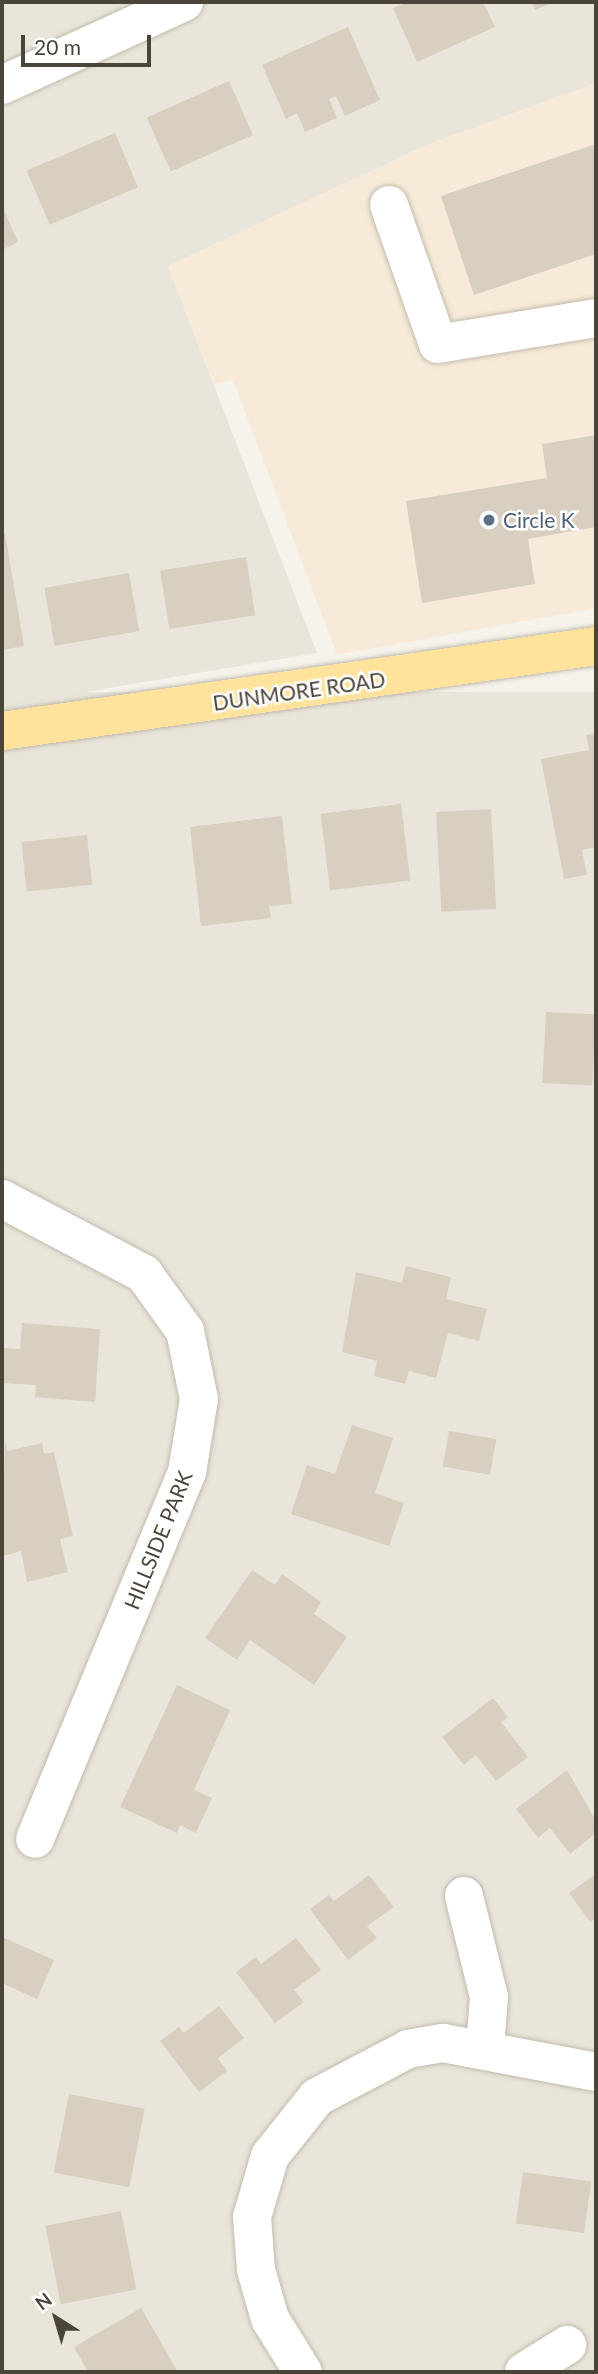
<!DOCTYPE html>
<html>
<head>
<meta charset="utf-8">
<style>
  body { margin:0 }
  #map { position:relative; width:598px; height:2374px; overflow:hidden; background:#f6f3ec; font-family:Lato,sans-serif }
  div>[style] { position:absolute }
  .residential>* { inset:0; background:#eae5da; transform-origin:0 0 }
  .commercial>* { inset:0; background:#f7ead8 }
  .building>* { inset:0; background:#d8cfc1; transform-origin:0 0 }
  .roads { filter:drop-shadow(0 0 2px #c2bbae) drop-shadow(0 0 2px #c2bbae) }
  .minor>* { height:38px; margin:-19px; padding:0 19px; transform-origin:19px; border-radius:19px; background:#fff }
  .major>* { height:38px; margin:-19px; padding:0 19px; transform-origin:19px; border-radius:19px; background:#ffe39c }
  .dots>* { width:19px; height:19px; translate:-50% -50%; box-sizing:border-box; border:4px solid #fff; border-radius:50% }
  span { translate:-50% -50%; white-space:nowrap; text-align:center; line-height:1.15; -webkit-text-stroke:5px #fff; paint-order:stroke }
  .service-label { font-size:21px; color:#4e5e75 }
  .left { translate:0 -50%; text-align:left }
  .street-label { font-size:21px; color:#4b4439 }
  .frame { position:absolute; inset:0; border:4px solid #4b4439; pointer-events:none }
  .north { position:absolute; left:21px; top:2283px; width:70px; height:70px; -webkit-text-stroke:5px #fff; paint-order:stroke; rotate:323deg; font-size:19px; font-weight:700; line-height:28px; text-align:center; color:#4b4439 }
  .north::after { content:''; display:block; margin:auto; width:24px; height:32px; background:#4b4439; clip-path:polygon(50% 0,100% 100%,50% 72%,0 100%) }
  .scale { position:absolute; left:21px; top:35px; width:130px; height:32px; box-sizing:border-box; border:4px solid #4b4439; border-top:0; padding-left:9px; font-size:21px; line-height:24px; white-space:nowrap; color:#4b4439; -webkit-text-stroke:5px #fff; paint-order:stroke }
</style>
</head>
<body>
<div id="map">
  <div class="residential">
    <i style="clip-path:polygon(2px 2px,596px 2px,596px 83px,427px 145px,168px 266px,317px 653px,2px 706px)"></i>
    <i style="left:596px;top:692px;width:1680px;height:599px;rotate:90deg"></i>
  </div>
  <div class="commercial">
    <i style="clip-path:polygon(596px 83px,596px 608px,337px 655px,233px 380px,214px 384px,168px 266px,427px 145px)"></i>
  </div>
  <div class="building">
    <i style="clip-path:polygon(408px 2px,483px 2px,495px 27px,417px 62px,393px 8px)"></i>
    <i style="clip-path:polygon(532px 2px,554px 2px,535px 10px)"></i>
    <i style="clip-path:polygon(348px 27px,380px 100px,345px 116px,336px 96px,329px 99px,337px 118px,305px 132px,297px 113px,286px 119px,262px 65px)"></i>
    <i style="left:229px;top:81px;width:59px;height:90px;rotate:66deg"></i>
    <i style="left:115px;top:133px;width:59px;height:96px;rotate:67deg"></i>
    <i style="clip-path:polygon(596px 144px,596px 254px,474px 295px,441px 196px)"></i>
    <i style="clip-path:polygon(2px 206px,18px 242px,2px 250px)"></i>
    <i style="clip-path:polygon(596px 435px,596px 527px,528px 539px,535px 584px,422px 603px,406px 501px,547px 478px,542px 444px)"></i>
    <i style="clip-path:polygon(5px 533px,24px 646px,2px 650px,2px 534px)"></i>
    <i style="left:246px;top:557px;width:59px;height:87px;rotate:81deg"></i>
    <i style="left:129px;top:573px;width:59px;height:86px;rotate:80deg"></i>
    <i style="clip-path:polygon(596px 733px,596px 847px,582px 850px,587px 875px,564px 879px,541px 759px,589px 750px,586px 735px)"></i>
    <i style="left:401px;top:804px;width:77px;height:81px;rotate:83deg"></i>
    <i style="left:491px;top:809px;width:100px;height:55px;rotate:87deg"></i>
    <i style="clip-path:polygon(282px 816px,292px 904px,269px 906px,271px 918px,201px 926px,190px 827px)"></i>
    <i style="left:87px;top:835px;width:50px;height:66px;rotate:84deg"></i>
    <i style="left:546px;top:1012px;width:50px;height:71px;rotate:3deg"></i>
    <i style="clip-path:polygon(406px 1266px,451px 1277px,446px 1299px,487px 1309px,479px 1341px,448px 1333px,436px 1378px,409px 1371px,405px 1384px,374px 1376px,377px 1361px,342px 1352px,356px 1272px,402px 1283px)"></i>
    <i style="clip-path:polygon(22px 1323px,100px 1329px,95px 1402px,35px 1397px,36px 1385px,2px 1383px,4px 1348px,20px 1349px)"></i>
    <i style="clip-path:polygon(352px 1425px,393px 1438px,375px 1493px,404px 1503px,389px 1546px,291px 1514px,307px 1465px,335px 1474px)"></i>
    <i style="left:449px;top:1431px;width:48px;height:36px;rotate:10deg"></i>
    <i style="clip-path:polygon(5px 1441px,7px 1451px,42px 1443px,44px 1454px,54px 1452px,73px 1536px,60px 1539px,68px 1572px,27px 1582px,21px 1551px,2px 1556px)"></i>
    <i style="clip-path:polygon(252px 1570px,275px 1585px,282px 1574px,321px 1602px,314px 1614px,347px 1637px,314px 1685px,250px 1640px,237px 1660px,205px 1638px)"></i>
    <i style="clip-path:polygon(177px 1685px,230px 1710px,194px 1790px,212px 1798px,196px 1833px,180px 1825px,177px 1833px,120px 1807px)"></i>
    <i style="clip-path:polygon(493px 1698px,508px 1717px,501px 1722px,528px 1757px,496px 1781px,476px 1755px,464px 1765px,442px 1737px)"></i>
    <i style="clip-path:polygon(567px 1770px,596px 1821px,596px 1833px,570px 1854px,550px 1828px,538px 1838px,516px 1809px)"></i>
    <i style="clip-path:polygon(596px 1874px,596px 1918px,590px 1922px,569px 1893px)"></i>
    <i style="clip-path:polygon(369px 1875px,394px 1907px,367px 1926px,377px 1938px,348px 1960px,310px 1909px,329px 1895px,334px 1901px)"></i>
    <i style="clip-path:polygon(2px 1937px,54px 1960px,37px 1999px,2px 1983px)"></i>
    <i style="clip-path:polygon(296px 1938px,321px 1970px,294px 1990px,304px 2002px,275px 2023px,236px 1972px,256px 1957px,261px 1964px)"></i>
    <i style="clip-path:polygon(219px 2006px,244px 2038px,218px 2058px,227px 2071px,199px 2092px,160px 2041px,179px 2027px,184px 2033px)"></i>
    <i style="left:69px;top:2094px;width:77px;height:80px;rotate:11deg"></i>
    <i style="left:523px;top:2172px;width:69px;height:52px;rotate:8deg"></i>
    <i style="left:121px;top:2211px;width:80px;height:77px;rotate:79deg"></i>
    <i style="clip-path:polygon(141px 2308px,178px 2372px,88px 2372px,74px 2347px)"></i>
  </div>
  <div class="roads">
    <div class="minor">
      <i style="left:2px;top:85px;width:200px;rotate:-24.5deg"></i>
      <i style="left:389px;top:205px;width:147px;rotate:70.6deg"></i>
      <i style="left:438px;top:344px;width:160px;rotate:-9.3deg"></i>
      <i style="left:2px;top:1199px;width:161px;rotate:27.8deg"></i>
      <i style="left:144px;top:1274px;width:70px;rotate:54.3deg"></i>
      <i style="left:185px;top:1331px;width:69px;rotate:78.4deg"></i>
      <i style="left:199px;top:1399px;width:74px;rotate:99.3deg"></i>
      <i style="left:187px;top:1472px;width:397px;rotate:112.5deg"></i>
      <i style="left:464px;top:1896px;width:104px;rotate:76.1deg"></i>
      <i style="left:489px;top:1997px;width:51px;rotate:94.5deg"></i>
      <i style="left:303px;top:2372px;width:62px;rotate:-121.9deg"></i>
      <i style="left:270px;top:2319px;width:51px;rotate:-105.9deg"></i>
      <i style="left:256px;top:2270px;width:53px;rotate:-94.3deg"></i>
      <i style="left:252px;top:2217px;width:64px;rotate:-73.6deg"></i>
      <i style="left:270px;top:2156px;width:75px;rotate:-51.5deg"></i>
      <i style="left:317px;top:2097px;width:103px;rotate:-27.8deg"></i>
      <i style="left:408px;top:2049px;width:36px;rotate:-10deg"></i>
      <i style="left:443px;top:2043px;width:156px;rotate:10.7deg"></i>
      <i style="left:524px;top:2372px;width:51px;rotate:-32.1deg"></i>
    </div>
    <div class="major">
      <i style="left:2px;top:731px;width:600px;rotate:-8.14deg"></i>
    </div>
  </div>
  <div class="dots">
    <i style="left:489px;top:520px;background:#5c6f8a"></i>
  </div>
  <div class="service-label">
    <span class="left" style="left:503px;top:520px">Circle K</span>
  </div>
  <div class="street-label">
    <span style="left:299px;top:691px;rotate:-8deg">DUNMORE ROAD</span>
    <span style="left:158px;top:1540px;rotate:-68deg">HILLSIDE PARK</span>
  </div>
  <div class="frame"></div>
  <div class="north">N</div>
  <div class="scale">20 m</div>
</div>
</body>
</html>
